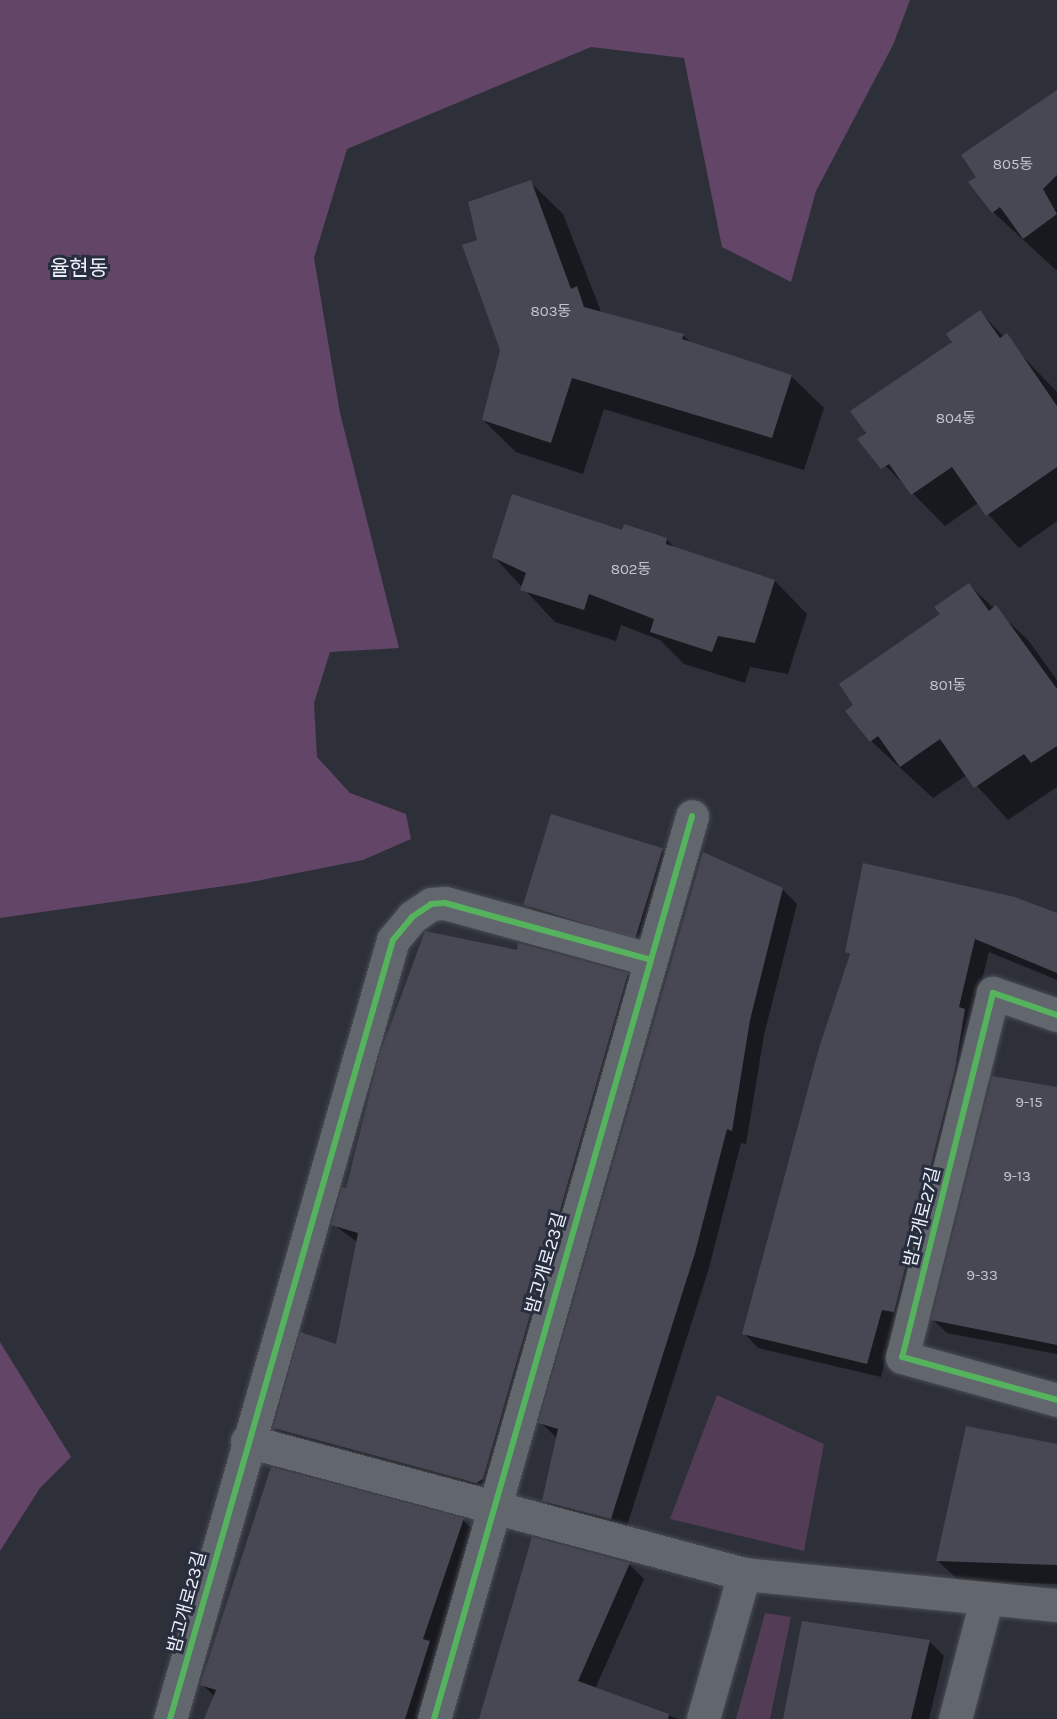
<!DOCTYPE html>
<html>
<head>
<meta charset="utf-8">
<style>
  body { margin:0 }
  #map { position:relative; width:1057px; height:1719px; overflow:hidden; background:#2d3039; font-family:Karla,"Noto Sans KR",sans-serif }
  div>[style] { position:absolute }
  .green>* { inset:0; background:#523c56 }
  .forest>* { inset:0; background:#634568 }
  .shadow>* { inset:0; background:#0007 }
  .building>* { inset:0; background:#484754; transform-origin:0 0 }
  .roads { filter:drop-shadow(0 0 2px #494c53) drop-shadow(0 0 2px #494c53) }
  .minor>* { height:33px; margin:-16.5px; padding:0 16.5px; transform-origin:16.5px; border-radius:16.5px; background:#61676d }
  .cycleway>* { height:6px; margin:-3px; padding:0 3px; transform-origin:3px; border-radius:3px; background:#56b35d }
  span { translate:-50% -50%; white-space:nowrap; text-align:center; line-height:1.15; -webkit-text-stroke:6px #282e3e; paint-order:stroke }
  .number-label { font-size:15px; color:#c3c6d1 }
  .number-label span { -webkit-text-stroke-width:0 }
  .street-label { font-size:18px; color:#ecf0fb }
  .quarter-label { font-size:21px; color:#ecf0fb }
</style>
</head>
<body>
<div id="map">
  <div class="green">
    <i style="clip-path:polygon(717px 1395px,824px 1444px,804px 1551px,670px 1519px)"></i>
    <i style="clip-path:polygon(765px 1613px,791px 1617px,770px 1719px,736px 1719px)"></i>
  </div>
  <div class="forest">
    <i style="clip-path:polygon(0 0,910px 0,893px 45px,816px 191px,791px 282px,722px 247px,684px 58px,591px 47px,347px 149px,314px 258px,340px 413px,399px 648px,330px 652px,314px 703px,317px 757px,350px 793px,406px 814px,411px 839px,363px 860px,246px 883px,0 918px)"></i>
    <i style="clip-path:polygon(0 1342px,71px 1457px,40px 1488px,0 1551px)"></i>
  </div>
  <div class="shadow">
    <i style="clip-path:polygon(1057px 92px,1057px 269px,1056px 270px,993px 212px,978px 177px)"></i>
    <i style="clip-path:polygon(530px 182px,563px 214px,602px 314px,683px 335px,692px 344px,791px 376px,824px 408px,804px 470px,604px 409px,583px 474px,516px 452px,483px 420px,502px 349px,479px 241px)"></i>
    <i style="clip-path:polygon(980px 312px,1057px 392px,1057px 521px,1019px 548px,978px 503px,945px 526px,859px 439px)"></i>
    <i style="clip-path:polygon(623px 532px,667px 540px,676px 549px,775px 581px,807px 614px,788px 674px,750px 667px,745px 683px,684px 664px,660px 640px,621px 625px,616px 641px,555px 622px,494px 557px)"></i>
    <i style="clip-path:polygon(969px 585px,1028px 640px,1057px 680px,1057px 787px,1008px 820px,967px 775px,933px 798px,871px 741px,942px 615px)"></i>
    <i style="clip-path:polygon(662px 850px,677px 864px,652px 950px,544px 920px,529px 906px)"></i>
    <i style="clip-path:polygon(782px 889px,797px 904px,764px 1035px,746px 1144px,741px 1143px,709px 1268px,625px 1532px,558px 1514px,544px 1500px,557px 1438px,540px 1422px)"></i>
    <i style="clip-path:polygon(1057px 914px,1057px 980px,989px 952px,881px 1377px,758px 1348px,744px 1333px,851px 956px,847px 952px)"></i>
    <i style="clip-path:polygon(627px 974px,641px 989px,497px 1494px,289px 1442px,274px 1428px,337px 1346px,357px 1242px,333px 1224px,347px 1190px)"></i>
    <i style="clip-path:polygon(1057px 1088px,1057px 1354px,947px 1333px,932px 1319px)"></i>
    <i style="clip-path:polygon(1057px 1446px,1057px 1584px,959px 1581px,938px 1561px)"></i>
    <i style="clip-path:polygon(463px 1520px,477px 1534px,423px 1719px,206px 1719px,215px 1697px,202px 1684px)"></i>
    <i style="clip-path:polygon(533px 1539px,629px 1564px,644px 1579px,595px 1689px,678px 1719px,485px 1719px)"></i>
    <i style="clip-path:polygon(930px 1642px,944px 1656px,929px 1719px,789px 1719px)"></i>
  </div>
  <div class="building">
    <i style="clip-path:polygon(1057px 90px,1057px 175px,1043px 189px,1057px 214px,1023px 239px,1000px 207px,992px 213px,968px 182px,976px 177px,961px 155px)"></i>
    <i style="clip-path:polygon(531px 180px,571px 289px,577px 286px,584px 307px,684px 334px,682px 339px,792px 375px,772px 438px,572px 378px,551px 443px,482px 420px,500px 350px,462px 245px,477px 240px,468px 202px)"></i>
    <i style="clip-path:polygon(980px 310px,1000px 338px,1007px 333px,1057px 406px,1057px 467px,986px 516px,952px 467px,911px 495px,889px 464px,881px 469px,857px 439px,866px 433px,850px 411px,952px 342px,946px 334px)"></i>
    <i style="clip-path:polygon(512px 494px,622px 530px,624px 524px,667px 538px,666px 544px,775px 580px,755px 643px,718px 636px,712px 652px,650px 632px,654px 619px,589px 594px,584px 610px,520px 590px,526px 573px,492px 557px)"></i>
    <i style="clip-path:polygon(969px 583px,989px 611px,996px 605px,1057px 689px,1057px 746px,1031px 763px,1024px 754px,974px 788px,940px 739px,900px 767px,878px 736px,870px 742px,845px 711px,853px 705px,839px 684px,940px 614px,934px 607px)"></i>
    <i style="left:551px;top:814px;width:117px;height:95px;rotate:17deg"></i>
    <i style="clip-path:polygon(703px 852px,783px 888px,750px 1020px,732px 1131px,727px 1129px,695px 1253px,611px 1519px,542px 1501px,558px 1429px,538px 1423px)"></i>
    <i style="clip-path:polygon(863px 863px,1015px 897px,1057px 913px,1057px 973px,975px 939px,959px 1007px,965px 1009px,955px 1069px,894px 1312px,882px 1310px,867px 1364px,742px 1334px,819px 1048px,850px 954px,845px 952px)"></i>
    <i style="clip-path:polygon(425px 931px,517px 950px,518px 943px,628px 973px,483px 1479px,476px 1483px,273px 1428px,300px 1332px,336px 1344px,358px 1233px,331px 1225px,342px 1187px,346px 1188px,379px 1056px)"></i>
    <i style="clip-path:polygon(992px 1076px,1057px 1087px,1057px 1345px,931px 1320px)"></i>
    <i style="clip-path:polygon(966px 1426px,1057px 1444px,1057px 1565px,936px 1561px)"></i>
    <i style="clip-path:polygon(271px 1467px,464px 1518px,423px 1639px,430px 1641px,405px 1719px,204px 1719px,216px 1690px,200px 1685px)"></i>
    <i style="clip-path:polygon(532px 1537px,630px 1563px,578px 1681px,669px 1714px,668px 1719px,479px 1719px)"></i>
    <i style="clip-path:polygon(802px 1621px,930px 1640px,911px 1719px,783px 1719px)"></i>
  </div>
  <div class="roads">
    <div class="minor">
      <i style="left:1057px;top:1015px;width:68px;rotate:-161deg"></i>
      <i style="left:993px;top:993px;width:375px;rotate:104deg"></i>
      <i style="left:902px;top:1357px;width:161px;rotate:15.5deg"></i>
      <i style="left:247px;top:1441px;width:514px;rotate:14.98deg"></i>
      <i style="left:744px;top:1574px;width:315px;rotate:5.7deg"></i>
      <i style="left:170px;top:1719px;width:810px;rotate:-74.03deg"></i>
      <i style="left:393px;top:940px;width:30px;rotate:-50deg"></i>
      <i style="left:412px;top:917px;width:23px;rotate:-34deg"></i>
      <i style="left:431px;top:904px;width:14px;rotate:-4deg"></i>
      <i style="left:445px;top:903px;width:211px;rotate:15.4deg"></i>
      <i style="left:434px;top:1719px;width:939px;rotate:-74.05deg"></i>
      <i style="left:703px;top:1719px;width:151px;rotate:-74.2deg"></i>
      <i style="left:955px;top:1719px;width:122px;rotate:-75.3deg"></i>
    </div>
  </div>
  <div class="cycleway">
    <i style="left:1057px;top:1015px;width:68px;rotate:-161deg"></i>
    <i style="left:993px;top:993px;width:375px;rotate:104deg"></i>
    <i style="left:902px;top:1357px;width:161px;rotate:15.5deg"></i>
    <i style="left:170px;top:1719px;width:810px;rotate:-74.03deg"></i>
    <i style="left:393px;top:940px;width:30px;rotate:-50deg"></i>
    <i style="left:412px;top:917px;width:23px;rotate:-34deg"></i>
    <i style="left:431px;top:904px;width:14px;rotate:-4deg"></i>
    <i style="left:445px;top:903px;width:211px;rotate:15.4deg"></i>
    <i style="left:434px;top:1719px;width:939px;rotate:-74.05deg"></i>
  </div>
  <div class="number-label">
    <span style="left:1013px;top:165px">805동</span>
    <span style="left:551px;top:312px">803동</span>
    <span style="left:956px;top:419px">804동</span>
    <span style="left:631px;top:570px">802동</span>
    <span style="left:948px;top:686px">801동</span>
    <span style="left:1029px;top:1103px">9-15</span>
    <span style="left:1017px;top:1177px">9-13</span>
    <span style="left:982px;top:1276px">9-33</span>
  </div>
  <div class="street-label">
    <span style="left:922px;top:1217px;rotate:-76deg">밤고개로27길</span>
    <span style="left:546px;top:1263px;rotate:-74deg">밤고개로23길</span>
    <span style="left:187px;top:1602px;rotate:-75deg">밤고개로23길</span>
  </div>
  <div class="quarter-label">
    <span style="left:79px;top:268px">율현동</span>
  </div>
</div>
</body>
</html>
